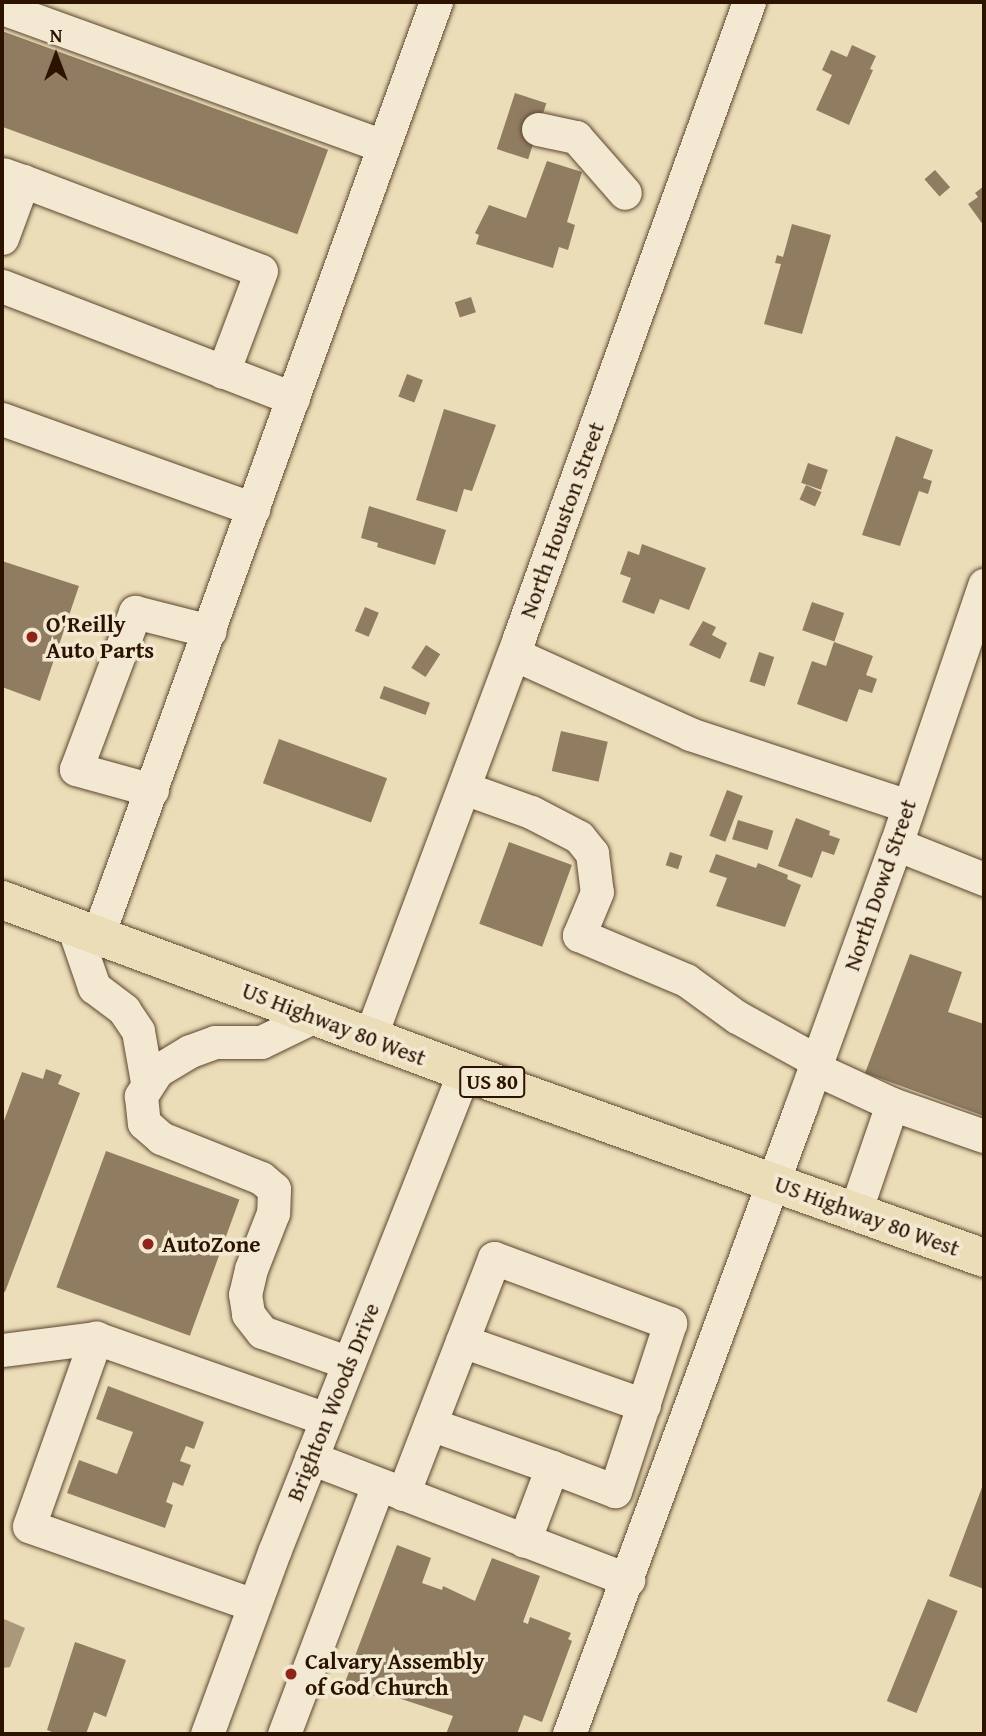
<!DOCTYPE html>
<html>
<head>
<meta charset="utf-8">
<style>
  body { margin:0 }
  #map { position:relative; width:986px; height:1736px; overflow:hidden; background:#ecddb9; font-family:"Gentium Book Plus",serif }
  div>[style] { position:absolute }
  .water>* { inset:0; background:#ab987a }
  .building>* { inset:0; background:#907c60; transform-origin:0 0 }
  .roads { filter:drop-shadow(0 0 2px #5c462e) drop-shadow(0 0 2px #5c462e) }
  .minor>* { height:33px; margin:-16.5px; padding:0 16.5px; transform-origin:16.5px; border-radius:16.5px; background:#f3e9d2 }
  .major>* { height:38px; margin:-19px; padding:0 19px; transform-origin:19px; border-radius:19px; background:#ecddb9 }
  .dots>* { width:19px; height:19px; translate:-50% -50%; box-sizing:border-box; border:4px solid #f3e9d2; border-radius:50% }
  span { translate:-50% -50%; white-space:nowrap; text-align:center; line-height:1.15; -webkit-text-stroke:7px #f3e9d2; paint-order:stroke }
  .shield-label span { padding:2px 5px; background:#f3e9d2; border:2px solid; border-radius:5px; -webkit-text-stroke-width:0 }
  .shield-label { font-size:21px; color:#2c1300; font-weight:700 }
  .street-label { font-size:23px; color:#2c1300 }
  .poi-label { font-size:23px; color:#2c1300; font-weight:700 }
  .left { translate:0 -50%; text-align:left }
  .frame { position:absolute; inset:0; border:4px solid #2c1300; pointer-events:none }
  .north { position:absolute; left:21px; top:21px; width:70px; height:70px; -webkit-text-stroke:5px #f3e9d2; paint-order:stroke; rotate:0deg; font-size:19px; font-weight:700; line-height:28px; text-align:center; color:#2c1300 }
  .north::after { content:''; display:block; margin:auto; width:24px; height:32px; background:#2c1300; clip-path:polygon(50% 0,100% 100%,50% 72%,0 100%) }
</style>
</head>
<body>
<div id="map">
  <div class="water">
    <i style="clip-path:polygon(4px 1619px,25px 1628px,10px 1667px,2px 1668px)"></i>
  </div>
  <div class="building">
    <i style="left:2px;top:31px;width:347px;height:90px;rotate:20deg"></i>
    <i style="clip-path:polygon(852px 45px,876px 56px,870px 69px,873px 70px,849px 125px,816px 110px,832px 75px,822px 70px,831px 50px,847px 57px)"></i>
    <i style="left:515px;top:93px;width:33px;height:59px;rotate:18deg"></i>
    <i style="clip-path:polygon(547px 161px,582px 172px,567px 222px,575px 225px,568px 250px,559px 247px,553px 268px,476px 244px,479px 235px,475px 233px,489px 205px,526px 218px)"></i>
    <i style="left:935px;top:170px;width:23px;height:14px;rotate:49deg"></i>
    <i style="clip-path:polygon(984px 186px,984px 226px,968px 204px,978px 197px,975px 193px)"></i>
    <i style="clip-path:polygon(792px 224px,831px 235px,802px 334px,764px 324px,781px 264px,775px 263px,777px 255px,783px 257px)"></i>
    <i style="left:471px;top:297px;width:16px;height:17px;rotate:72deg"></i>
    <i style="left:407px;top:374px;width:17px;height:24px;rotate:21deg"></i>
    <i style="clip-path:polygon(444px 409px,496px 425px,472px 491px,464px 489px,457px 512px,416px 500px)"></i>
    <i style="clip-path:polygon(896px 436px,933px 450px,923px 478px,932px 481px,928px 494px,919px 491px,900px 546px,862px 535px)"></i>
    <i style="left:808px;top:463px;width:21px;height:21px;rotate:19deg"></i>
    <i style="left:806px;top:485px;width:17px;height:16px;rotate:24deg"></i>
    <i style="clip-path:polygon(369px 506px,446px 530px,435px 565px,377px 547px,378px 543px,361px 538px)"></i>
    <i style="clip-path:polygon(642px 544px,706px 568px,689px 610px,660px 599px,654px 614px,622px 602px,631px 578px,620px 574px,628px 551px,639px 555px)"></i>
    <i style="clip-path:polygon(2px 561px,79px 586px,40px 701px,2px 687px)"></i>
    <i style="left:812px;top:602px;width:34px;height:30px;rotate:19deg"></i>
    <i style="left:365px;top:607px;width:15px;height:26px;rotate:23deg"></i>
    <i style="clip-path:polygon(703px 621px,716px 627px,712px 635px,727px 643px,720px 659px,689px 645px)"></i>
    <i style="clip-path:polygon(834px 642px,873px 656px,866px 675px,877px 679px,872px 693px,859px 689px,847px 722px,797px 704px,812px 661px,826px 666px)"></i>
    <i style="left:426px;top:645px;width:17px;height:27px;rotate:33deg"></i>
    <i style="left:759px;top:652px;width:16px;height:31px;rotate:18deg"></i>
    <i style="left:384px;top:686px;width:49px;height:13px;rotate:20deg"></i>
    <i style="left:561px;top:731px;width:48px;height:41px;rotate:13deg"></i>
    <i style="left:279px;top:739px;width:115px;height:47px;rotate:20deg"></i>
    <i style="left:727px;top:790px;width:17px;height:49px;rotate:21deg"></i>
    <i style="clip-path:polygon(796px 818px,830px 831px,829px 835px,840px 839px,834px 855px,822px 851px,812px 878px,778px 866px)"></i>
    <i style="left:738px;top:820px;width:37px;height:20px;rotate:17deg"></i>
    <i style="left:509px;top:842px;width:67px;height:87px;rotate:20deg"></i>
    <i style="left:670px;top:852px;width:13px;height:14px;rotate:18deg"></i>
    <i style="clip-path:polygon(716px 854px,756px 868px,758px 863px,788px 875px,787px 879px,801px 885px,785px 927px,716px 906px,727px 878px,709px 872px)"></i>
    <i style="clip-path:polygon(910px 954px,962px 972px,948px 1012px,984px 1024px,984px 1116px,865px 1073px)"></i>
    <i style="clip-path:polygon(46px 1069px,62px 1075px,58px 1084px,80px 1093px,5px 1292px,2px 1290px,2px 1126px,22px 1072px,43px 1079px)"></i>
    <i style="left:106px;top:1151px;width:142px;height:145px;rotate:20deg"></i>
    <i style="clip-path:polygon(108px 1386px,204px 1422px,194px 1449px,186px 1446px,180px 1461px,191px 1465px,183px 1486px,173px 1482px,166px 1502px,173px 1505px,165px 1528px,67px 1493px,79px 1460px,117px 1474px,133px 1432px,96px 1419px)"></i>
    <i style="clip-path:polygon(984px 1482px,984px 1589px,949px 1576px)"></i>
    <i style="clip-path:polygon(397px 1545px,431px 1558px,422px 1583px,442px 1590px,443px 1586px,475px 1601px,492px 1558px,540px 1576px,523px 1622px,528px 1624px,530px 1617px,571px 1633px,568px 1639px,572px 1641px,542px 1722px,524px 1715px,517px 1734px,446px 1734px,453px 1716px,380px 1692px,378px 1697px,344px 1685px)"></i>
    <i style="left:928px;top:1599px;width:32px;height:110px;rotate:22deg"></i>
    <i style="clip-path:polygon(75px 1642px,126px 1660px,106px 1717px,94px 1712px,86px 1734px,57px 1734px,47px 1730px)"></i>
  </div>
  <div class="roads">
    <div class="minor">
      <i style="left:2px;top:8px;width:405px;rotate:19.9deg"></i>
      <i style="left:538px;top:129px;width:39px;rotate:12deg"></i>
      <i style="left:576px;top:137px;width:74px;rotate:48.8deg"></i>
      <i style="left:23px;top:181px;width:254px;rotate:20.7deg"></i>
      <i style="left:261px;top:271px;width:108px;rotate:110.6deg"></i>
      <i style="left:2px;top:238px;width:61px;rotate:-69.8deg"></i>
      <i style="left:23px;top:181px;width:21px;rotate:-161deg"></i>
      <i style="left:2px;top:286px;width:312px;rotate:21.1deg"></i>
      <i style="left:2px;top:419px;width:267px;rotate:19.7deg"></i>
      <i style="left:514px;top:654px;width:193px;rotate:24.4deg"></i>
      <i style="left:690px;top:734px;width:230px;rotate:18.3deg"></i>
      <i style="left:464px;top:788px;width:71px;rotate:19.7deg"></i>
      <i style="left:531px;top:812px;width:54px;rotate:27.5deg"></i>
      <i style="left:579px;top:837px;width:21px;rotate:51deg"></i>
      <i style="left:592px;top:853px;width:39px;rotate:83deg"></i>
      <i style="left:597px;top:892px;width:47px;rotate:112.7deg"></i>
      <i style="left:579px;top:935px;width:116px;rotate:22.8deg"></i>
      <i style="left:686px;top:980px;width:63px;rotate:36deg"></i>
      <i style="left:737px;top:1017px;width:91px;rotate:28.8deg"></i>
      <i style="left:152px;top:790px;width:79px;rotate:-164.6deg"></i>
      <i style="left:76px;top:769px;width:168px;rotate:-69.4deg"></i>
      <i style="left:135px;top:612px;width:77px;rotate:14.2deg"></i>
      <i style="left:896px;top:844px;width:95px;rotate:21.7deg"></i>
      <i style="left:73px;top:926px;width:65px;rotate:71deg"></i>
      <i style="left:94px;top:987px;width:38px;rotate:37deg"></i>
      <i style="left:124px;top:1010px;width:25px;rotate:56deg"></i>
      <i style="left:138px;top:1031px;width:52px;rotate:80deg"></i>
      <i style="left:98px;top:935px;width:992px;rotate:-70.09deg"></i>
      <i style="left:315px;top:1016px;width:60px;rotate:154.3deg"></i>
      <i style="left:261px;top:1042px;width:46px;rotate:180deg"></i>
      <i style="left:215px;top:1042px;width:27px;rotate:160deg"></i>
      <i style="left:190px;top:1051px;width:39px;rotate:149deg"></i>
      <i style="left:157px;top:1071px;width:30px;rotate:123deg"></i>
      <i style="left:141px;top:1096px;width:27px;rotate:84deg"></i>
      <i style="left:144px;top:1123px;width:23px;rotate:41deg"></i>
      <i style="left:161px;top:1138px;width:108px;rotate:21.8deg"></i>
      <i style="left:261px;top:1178px;width:17px;rotate:40deg"></i>
      <i style="left:274px;top:1189px;width:24px;rotate:92deg"></i>
      <i style="left:273px;top:1213px;width:60px;rotate:111.4deg"></i>
      <i style="left:251px;top:1269px;width:26px;rotate:103deg"></i>
      <i style="left:245px;top:1294px;width:20px;rotate:81deg"></i>
      <i style="left:248px;top:1314px;width:23px;rotate:52deg"></i>
      <i style="left:262px;top:1332px;width:92px;rotate:19.6deg"></i>
      <i style="left:370px;top:1037px;width:426px;rotate:-69.5deg"></i>
      <i style="left:519px;top:638px;width:676px;rotate:-70.12deg"></i>
      <i style="left:814px;top:1068px;width:86px;rotate:24.8deg"></i>
      <i style="left:892px;top:1104px;width:114px;rotate:108.9deg"></i>
      <i style="left:892px;top:1104px;width:97px;rotate:19.2deg"></i>
      <i style="left:462px;top:1341px;width:193px;rotate:19.4deg"></i>
      <i style="left:2px;top:1350px;width:95px;rotate:-7.3deg"></i>
      <i style="left:430px;top:1424px;width:129px;rotate:19.4deg"></i>
      <i style="left:311px;top:1458px;width:340px;rotate:21deg"></i>
      <i style="left:403px;top:1494px;width:253px;rotate:-68.9deg"></i>
      <i style="left:494px;top:1258px;width:188px;rotate:20.3deg"></i>
      <i style="left:670px;top:1323px;width:177px;rotate:108.1deg"></i>
      <i style="left:615px;top:1491px;width:67px;rotate:-159.1deg"></i>
      <i style="left:552px;top:1467px;width:79px;rotate:110.7deg"></i>
      <i style="left:254px;top:1605px;width:238px;rotate:-160.7deg"></i>
      <i style="left:29px;top:1526px;width:200px;rotate:-70.4deg"></i>
      <i style="left:96px;top:1338px;width:244px;rotate:19.4deg"></i>
      <i style="left:207px;top:1734px;width:194px;rotate:-69.8deg"></i>
      <i style="left:274px;top:1552px;width:516px;rotate:-68.4deg"></i>
      <i style="left:284px;top:1734px;width:266px;rotate:-69.3deg"></i>
      <i style="left:569px;top:1734px;width:669px;rotate:-69.72deg"></i>
      <i style="left:801px;top:1106px;width:279px;rotate:-70.1deg"></i>
      <i style="left:896px;top:844px;width:274px;rotate:-71.2deg"></i>
    </div>
    <div class="major">
      <i style="left:2px;top:900px;width:493px;rotate:20.4deg"></i>
      <i style="left:464px;top:1072px;width:552px;rotate:19.68deg"></i>
    </div>
  </div>
  <div class="dots">
    <i style="left:32px;top:637px;background:#8f2418"></i>
    <i style="left:148px;top:1244px;background:#8f2418"></i>
    <i style="left:291px;top:1674px;background:#8f2418"></i>
  </div>
  <div class="shield-label">
    <span style="left:492px;top:1082px">US 80</span>
  </div>
  <div class="street-label">
    <span style="left:562px;top:520px;rotate:-70deg">North Houston Street</span>
    <span style="left:880px;top:885px;rotate:-71deg">North Dowd Street</span>
    <span style="left:334px;top:1024px;rotate:21deg">US Highway 80 West</span>
    <span style="left:867px;top:1216px;rotate:20deg">US Highway 80 West</span>
    <span style="left:333px;top:1402px;rotate:-68deg">Brighton Woods Drive</span>
  </div>
  <div class="poi-label">
    <span class="left" style="left:46px;top:637px">O'Reilly<br>Auto Parts</span>
    <span class="left" style="left:162px;top:1244px">AutoZone</span>
    <span class="left" style="left:305px;top:1674px">Calvary Assembly<br>of God Church</span>
  </div>
  <div class="frame"></div>
  <div class="north">N</div>
</div>
</body>
</html>
